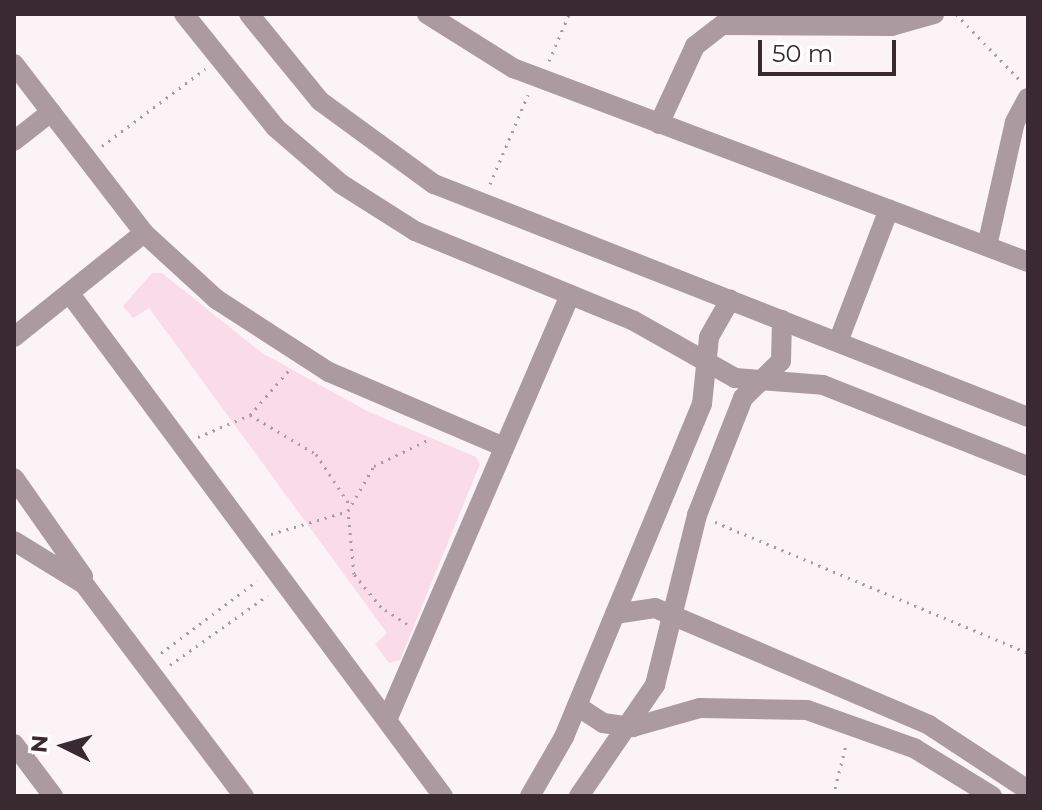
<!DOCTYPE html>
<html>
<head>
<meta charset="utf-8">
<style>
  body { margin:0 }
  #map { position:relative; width:1042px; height:810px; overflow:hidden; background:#fbf3f6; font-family:Montserrat,sans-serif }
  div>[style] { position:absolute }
  .green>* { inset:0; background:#fadce8 }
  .path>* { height:3px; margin-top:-1.5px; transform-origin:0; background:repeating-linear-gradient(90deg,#a69b9f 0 2px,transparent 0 8px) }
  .minor>* { height:20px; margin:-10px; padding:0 10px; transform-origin:10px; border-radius:10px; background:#ab9ba1 }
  span { translate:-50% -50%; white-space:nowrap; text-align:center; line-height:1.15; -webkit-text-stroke:6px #fff; paint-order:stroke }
  .frame { position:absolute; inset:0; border:16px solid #382a30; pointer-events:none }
  .north { position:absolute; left:24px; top:706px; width:80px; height:80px; -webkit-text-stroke:6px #fff; paint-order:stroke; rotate:275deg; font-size:22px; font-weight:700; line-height:32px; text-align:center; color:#382a30 }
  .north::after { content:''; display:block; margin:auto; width:28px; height:36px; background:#382a30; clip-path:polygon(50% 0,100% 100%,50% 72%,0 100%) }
  .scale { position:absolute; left:758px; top:40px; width:138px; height:36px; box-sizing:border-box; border:4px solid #382a30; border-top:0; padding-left:10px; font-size:24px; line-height:28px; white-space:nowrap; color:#382a30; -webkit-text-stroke:6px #fff; paint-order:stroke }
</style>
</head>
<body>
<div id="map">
  <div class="green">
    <i style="clip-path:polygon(152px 273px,162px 273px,262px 353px,367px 411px,476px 457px,480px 464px,400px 660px,389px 663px,375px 644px,387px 633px,149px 308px,133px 318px,123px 306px)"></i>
  </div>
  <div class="path">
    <i style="left:956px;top:14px;width:92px;rotate:45.9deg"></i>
    <i style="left:549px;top:61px;width:51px;rotate:-66.9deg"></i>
    <i style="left:102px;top:146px;width:129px;rotate:-36.8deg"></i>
    <i style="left:490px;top:184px;width:97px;rotate:-66.9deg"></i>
    <i style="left:250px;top:415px;width:77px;rotate:30.6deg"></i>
    <i style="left:316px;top:454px;width:61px;rotate:56.3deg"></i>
    <i style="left:198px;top:437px;width:56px;rotate:-22.9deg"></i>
    <i style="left:250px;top:415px;width:60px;rotate:-49.1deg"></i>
    <i style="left:715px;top:522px;width:339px;rotate:22.7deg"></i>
    <i style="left:271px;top:534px;width:80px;rotate:-16.6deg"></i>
    <i style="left:407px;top:624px;width:31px;rotate:-147deg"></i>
    <i style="left:381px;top:607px;width:43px;rotate:-129.3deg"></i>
    <i style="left:354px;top:574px;width:63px;rotate:-95.4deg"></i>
    <i style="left:348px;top:511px;width:52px;rotate:-60deg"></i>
    <i style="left:374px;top:466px;width:64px;rotate:-25.8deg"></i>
    <i style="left:161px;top:653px;width:120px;rotate:-36.9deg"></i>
    <i style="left:170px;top:665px;width:120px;rotate:-35.5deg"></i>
    <i style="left:833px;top:796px;width:53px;rotate:-75.7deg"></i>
  </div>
  <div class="minor">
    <i style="left:184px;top:14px;width:146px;rotate:51.1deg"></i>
    <i style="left:276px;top:128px;width:86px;rotate:40.7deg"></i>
    <i style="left:341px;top:184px;width:88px;rotate:32.4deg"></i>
    <i style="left:415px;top:231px;width:237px;rotate:22.3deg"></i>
    <i style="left:634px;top:321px;width:116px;rotate:29.4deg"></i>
    <i style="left:735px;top:378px;width:88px;rotate:4.5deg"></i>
    <i style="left:823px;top:385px;width:220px;rotate:21.6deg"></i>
    <i style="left:249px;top:14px;width:112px;rotate:50.8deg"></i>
    <i style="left:320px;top:101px;width:141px;rotate:36.1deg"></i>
    <i style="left:434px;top:184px;width:638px;rotate:21.42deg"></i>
    <i style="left:427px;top:14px;width:102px;rotate:32.1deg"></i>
    <i style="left:513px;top:68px;width:550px;rotate:20.64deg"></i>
    <i style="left:14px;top:64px;width:213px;rotate:52.4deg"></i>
    <i style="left:144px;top:233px;width:98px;rotate:42.5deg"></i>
    <i style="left:216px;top:299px;width:135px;rotate:32.9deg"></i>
    <i style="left:329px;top:372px;width:190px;rotate:23.2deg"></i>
    <i style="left:659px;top:124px;width:86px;rotate:-65.2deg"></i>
    <i style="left:695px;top:46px;width:34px;rotate:-38deg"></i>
    <i style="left:722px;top:25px;width:170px;rotate:0.3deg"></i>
    <i style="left:892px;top:26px;width:44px;rotate:-15.9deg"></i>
    <i style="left:14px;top:141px;width:47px;rotate:-38.1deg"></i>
    <i style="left:987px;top:246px;width:127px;rotate:-77.3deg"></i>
    <i style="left:1015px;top:122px;width:27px;rotate:-62deg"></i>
    <i style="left:70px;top:294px;width:625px;rotate:53.39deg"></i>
    <i style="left:14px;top:337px;width:166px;rotate:-38.7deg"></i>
    <i style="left:838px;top:342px;width:142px;rotate:-69deg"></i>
    <i style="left:14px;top:478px;width:120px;rotate:54.9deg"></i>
    <i style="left:14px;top:541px;width:82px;rotate:31.6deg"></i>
    <i style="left:84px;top:584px;width:266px;rotate:53deg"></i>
    <i style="left:615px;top:614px;width:40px;rotate:-8.5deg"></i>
    <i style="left:655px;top:608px;width:298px;rotate:23.1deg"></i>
    <i style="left:929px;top:725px;width:118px;rotate:33.3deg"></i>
    <i style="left:577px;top:706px;width:31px;rotate:33deg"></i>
    <i style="left:603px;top:723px;width:30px;rotate:8deg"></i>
    <i style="left:633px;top:727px;width:70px;rotate:-15.8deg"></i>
    <i style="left:700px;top:708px;width:107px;rotate:1.1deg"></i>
    <i style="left:807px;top:710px;width:114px;rotate:19.6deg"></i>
    <i style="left:914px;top:748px;width:92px;rotate:31.6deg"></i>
    <i style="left:387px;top:720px;width:463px;rotate:-66.7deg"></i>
    <i style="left:14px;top:744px;width:65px;rotate:53.1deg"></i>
    <i style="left:530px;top:796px;width:68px;rotate:-60deg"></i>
    <i style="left:564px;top:737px;width:360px;rotate:-67.5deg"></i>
    <i style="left:702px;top:404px;width:67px;rotate:-84deg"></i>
    <i style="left:709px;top:337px;width:43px;rotate:-60.4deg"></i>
    <i style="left:579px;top:796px;width:135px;rotate:-55.6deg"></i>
    <i style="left:655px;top:685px;width:175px;rotate:-76.1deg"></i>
    <i style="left:697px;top:515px;width:126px;rotate:-68.5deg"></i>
    <i style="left:743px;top:398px;width:53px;rotate:-44.2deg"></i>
    <i style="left:781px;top:361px;width:41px;rotate:-88.6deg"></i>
  </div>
  <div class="frame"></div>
  <div class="north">N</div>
  <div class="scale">50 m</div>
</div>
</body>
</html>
